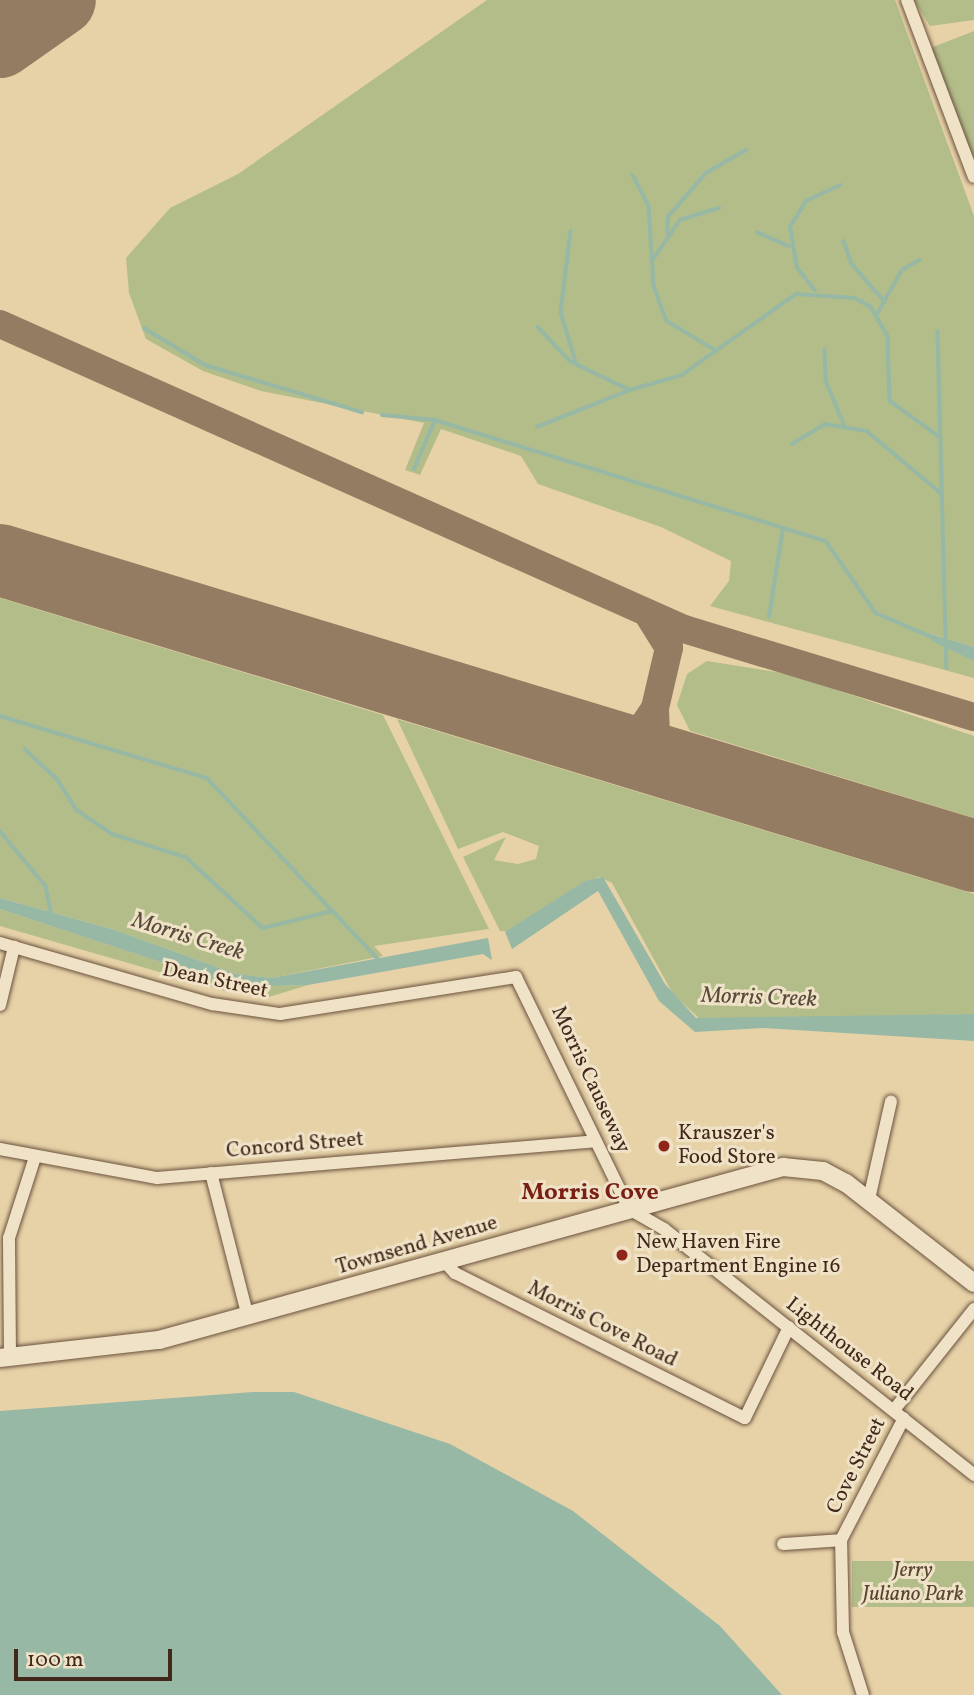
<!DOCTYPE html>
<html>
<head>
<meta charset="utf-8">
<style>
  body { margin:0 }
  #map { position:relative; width:974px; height:1695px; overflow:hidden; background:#e7d2a8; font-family:Vollkorn,serif }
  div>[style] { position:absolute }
  .green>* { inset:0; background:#b2bd8a; transform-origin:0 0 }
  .water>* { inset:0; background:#97b8a4 }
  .stream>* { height:3.5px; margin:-1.75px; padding:0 1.75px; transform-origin:1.75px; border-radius:1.75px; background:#97b8a4 }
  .taxiway>* { height:28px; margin:-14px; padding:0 14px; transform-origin:14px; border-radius:14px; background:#947c62 }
  .runway>* { height:72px; margin:-36px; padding:0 36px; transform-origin:36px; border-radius:36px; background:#947c62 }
  .roads { filter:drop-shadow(0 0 2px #6b523e) drop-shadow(0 0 2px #6b523e) }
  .minor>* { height:12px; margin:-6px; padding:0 6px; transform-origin:6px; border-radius:6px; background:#efe2c6 }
  .secondary>* { height:18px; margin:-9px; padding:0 9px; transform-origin:9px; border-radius:9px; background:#efe2c6 }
  .dots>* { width:19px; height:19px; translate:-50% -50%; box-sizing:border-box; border:4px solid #efe2c6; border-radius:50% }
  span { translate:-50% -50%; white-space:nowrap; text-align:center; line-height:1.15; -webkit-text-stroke:6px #efe2c6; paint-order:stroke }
  .street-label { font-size:21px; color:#42271b }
  .poi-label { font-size:21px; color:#42271b }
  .left { translate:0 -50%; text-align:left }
  .park-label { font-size:21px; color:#584531; font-style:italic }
  .water-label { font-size:23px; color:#574b3d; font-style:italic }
  .quarter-label { font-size:24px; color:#7a1f14; font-weight:700 }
  .scale { position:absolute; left:14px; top:1649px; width:158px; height:32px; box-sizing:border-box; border:4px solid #42271b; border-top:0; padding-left:9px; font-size:21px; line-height:24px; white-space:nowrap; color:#42271b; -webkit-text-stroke:5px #efe2c6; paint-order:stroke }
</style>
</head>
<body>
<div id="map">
  <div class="green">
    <i style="clip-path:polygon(487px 0,895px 0,974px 216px,974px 647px,929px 633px,974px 661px,974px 678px,710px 606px,729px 581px,731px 561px,661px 527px,538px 484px,521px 456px,441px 429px,420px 475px,405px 470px,424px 423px,261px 391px,203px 371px,146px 339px,129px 293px,126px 258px,170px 208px,238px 174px)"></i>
    <i style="clip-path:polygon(914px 0,974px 0,974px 20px,930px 26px)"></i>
    <i style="clip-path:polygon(974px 31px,974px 169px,931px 56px,933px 47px)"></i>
    <i style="clip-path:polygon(0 598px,383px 715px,489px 929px,374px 946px,383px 956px,271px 978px,236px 974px,115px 930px,0 898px)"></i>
    <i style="clip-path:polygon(707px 661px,789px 674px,974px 736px,974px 818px,690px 731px,677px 705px,687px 674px)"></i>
    <i style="clip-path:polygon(397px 719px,974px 894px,974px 1014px,702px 1021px,673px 994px,612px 883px,599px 877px,513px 931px,500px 931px,463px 857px,506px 837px,494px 860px,518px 864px,536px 859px,539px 846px,503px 832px,458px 849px)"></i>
    <i style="clip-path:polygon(0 909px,236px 987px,308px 985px,269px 997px,225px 991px,0 926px)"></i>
    <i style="left:852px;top:1561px;width:122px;height:46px"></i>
  </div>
  <div class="water">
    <i style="clip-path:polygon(928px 633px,974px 647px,974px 661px,932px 641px)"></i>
    <i style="clip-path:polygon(603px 877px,665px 984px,696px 1018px,974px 1014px,974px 1041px,763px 1028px,695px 1032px,659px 1001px,598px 891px,512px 949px,505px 932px,585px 881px)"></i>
    <i style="clip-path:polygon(0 898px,115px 930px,236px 974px,271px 978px,488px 938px,492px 960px,483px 954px,308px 985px,236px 987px,0 909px)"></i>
    <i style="clip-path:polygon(253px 1392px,294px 1392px,450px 1444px,573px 1511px,720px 1626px,782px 1695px,0 1695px,0 1411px)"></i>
  </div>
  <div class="stream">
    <i style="left:633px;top:175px;width:35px;rotate:63deg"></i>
    <i style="left:649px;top:206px;width:80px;rotate:86.4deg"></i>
    <i style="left:654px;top:286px;width:37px;rotate:70deg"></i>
    <i style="left:667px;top:321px;width:58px;rotate:31deg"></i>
    <i style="left:571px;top:231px;width:82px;rotate:97deg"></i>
    <i style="left:561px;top:312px;width:55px;rotate:73.2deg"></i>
    <i style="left:757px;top:232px;width:35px;rotate:24deg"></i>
    <i style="left:667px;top:233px;width:16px;rotate:-86deg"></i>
    <i style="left:668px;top:217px;width:58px;rotate:-49.2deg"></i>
    <i style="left:706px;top:173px;width:46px;rotate:-29.9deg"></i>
    <i style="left:844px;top:241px;width:24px;rotate:71deg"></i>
    <i style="left:852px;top:264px;width:50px;rotate:49deg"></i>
    <i style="left:652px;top:261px;width:50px;rotate:-55.7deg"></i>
    <i style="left:680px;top:220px;width:41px;rotate:-17.1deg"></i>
    <i style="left:815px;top:291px;width:29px;rotate:-128deg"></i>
    <i style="left:797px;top:268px;width:42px;rotate:-99.7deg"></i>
    <i style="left:790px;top:227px;width:31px;rotate:-58deg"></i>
    <i style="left:806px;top:201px;width:38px;rotate:-25deg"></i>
    <i style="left:877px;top:314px;width:51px;rotate:-60.4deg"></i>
    <i style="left:902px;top:270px;width:20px;rotate:-30deg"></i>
    <i style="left:538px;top:327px;width:47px;rotate:46.7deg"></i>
    <i style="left:570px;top:361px;width:67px;rotate:25.8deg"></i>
    <i style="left:630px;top:390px;width:54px;rotate:-16.1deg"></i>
    <i style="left:682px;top:375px;width:140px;rotate:-35.4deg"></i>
    <i style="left:796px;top:294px;width:59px;rotate:3.9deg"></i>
    <i style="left:855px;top:298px;width:18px;rotate:29deg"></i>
    <i style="left:871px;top:307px;width:34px;rotate:60deg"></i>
    <i style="left:888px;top:337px;width:64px;rotate:88.2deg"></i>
    <i style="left:890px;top:401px;width:62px;rotate:35.8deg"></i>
    <i style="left:144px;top:328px;width:71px;rotate:31.2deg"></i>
    <i style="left:205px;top:365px;width:164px;rotate:16.7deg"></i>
    <i style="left:938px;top:331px;width:337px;rotate:88.5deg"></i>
    <i style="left:825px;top:349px;width:32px;rotate:88deg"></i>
    <i style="left:826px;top:381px;width:47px;rotate:67.3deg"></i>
    <i style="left:382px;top:415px;width:53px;rotate:5.4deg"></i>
    <i style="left:435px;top:420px;width:409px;rotate:17.2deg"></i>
    <i style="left:826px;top:541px;width:88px;rotate:55.2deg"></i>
    <i style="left:876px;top:613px;width:63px;rotate:23.3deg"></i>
    <i style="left:537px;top:427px;width:100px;rotate:-21.7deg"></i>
    <i style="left:792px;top:444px;width:39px;rotate:-31deg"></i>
    <i style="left:825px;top:424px;width:43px;rotate:9.5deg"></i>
    <i style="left:867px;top:431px;width:98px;rotate:40deg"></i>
    <i style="left:414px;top:469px;width:53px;rotate:-66.8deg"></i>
    <i style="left:769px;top:617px;width:89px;rotate:-81deg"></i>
    <i style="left:0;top:716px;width:216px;rotate:16.7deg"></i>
    <i style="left:207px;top:778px;width:250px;rotate:46.6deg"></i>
    <i style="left:25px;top:749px;width:45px;rotate:43.2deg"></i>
    <i style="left:58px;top:780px;width:36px;rotate:58deg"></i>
    <i style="left:77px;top:810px;width:42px;rotate:34.4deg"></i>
    <i style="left:112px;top:834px;width:77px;rotate:17.3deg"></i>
    <i style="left:186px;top:857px;width:105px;rotate:42.7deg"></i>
    <i style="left:263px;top:928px;width:71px;rotate:-13.8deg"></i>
    <i style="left:0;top:831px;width:72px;rotate:50.1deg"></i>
    <i style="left:46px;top:886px;width:31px;rotate:79deg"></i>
  </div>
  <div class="taxiway">
    <i style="left:0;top:324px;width:749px;rotate:24.03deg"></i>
    <i style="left:684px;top:629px;width:303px;rotate:16.9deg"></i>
    <i style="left:655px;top:708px;width:29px;rotate:88deg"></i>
    <i style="left:656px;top:737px;width:41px;rotate:48.9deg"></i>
    <i style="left:604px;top:744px;width:40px;rotate:-22deg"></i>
    <i style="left:641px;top:729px;width:25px;rotate:-56deg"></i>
    <i style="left:655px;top:708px;width:62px;rotate:-76.9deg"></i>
    <i style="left:669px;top:648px;width:40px;rotate:-122deg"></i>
  </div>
  <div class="runway">
    <i style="left:0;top:42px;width:73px;rotate:-35deg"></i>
    <i style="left:0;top:560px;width:1018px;rotate:16.9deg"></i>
  </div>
  <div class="roads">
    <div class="minor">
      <i style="left:907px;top:0;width:189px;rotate:69.3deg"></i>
      <i style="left:0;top:943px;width:221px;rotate:16.1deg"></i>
      <i style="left:212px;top:1004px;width:69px;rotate:8.4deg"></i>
      <i style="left:280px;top:1014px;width:239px;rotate:-8.9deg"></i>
      <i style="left:516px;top:977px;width:258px;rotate:64deg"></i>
      <i style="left:629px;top:1209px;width:40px;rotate:29.7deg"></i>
      <i style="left:664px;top:1229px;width:396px;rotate:38.4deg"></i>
      <i style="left:0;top:1005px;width:60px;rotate:-76.4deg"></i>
      <i style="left:0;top:1149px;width:160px;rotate:10.5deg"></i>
      <i style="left:157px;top:1178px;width:440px;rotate:-4.8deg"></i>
      <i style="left:211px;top:1173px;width:149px;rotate:75.6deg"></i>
      <i style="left:869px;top:1199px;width:100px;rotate:-77.3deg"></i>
      <i style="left:445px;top:1262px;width:15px;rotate:48deg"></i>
      <i style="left:455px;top:1273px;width:324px;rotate:26.6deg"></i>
      <i style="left:745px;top:1418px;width:101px;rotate:-64.2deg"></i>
      <i style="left:10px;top:1356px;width:118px;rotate:-90.5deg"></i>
      <i style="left:9px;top:1238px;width:85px;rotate:-72.2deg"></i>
      <i style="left:894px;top:1410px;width:129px;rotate:-51.6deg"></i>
      <i style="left:783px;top:1544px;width:58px;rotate:-3.9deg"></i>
      <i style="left:863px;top:1695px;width:66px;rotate:-107.6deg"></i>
      <i style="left:843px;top:1632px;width:92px;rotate:-91.2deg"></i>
      <i style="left:841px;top:1540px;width:137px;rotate:-62.7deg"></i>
    </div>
    <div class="secondary">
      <i style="left:0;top:1358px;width:160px;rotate:-6.5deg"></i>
      <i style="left:159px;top:1340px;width:648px;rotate:-15.5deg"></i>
      <i style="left:783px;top:1167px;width:40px;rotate:5.7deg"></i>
      <i style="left:823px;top:1171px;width:26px;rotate:28deg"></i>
      <i style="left:846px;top:1183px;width:162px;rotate:38deg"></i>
    </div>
  </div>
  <div class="dots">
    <i style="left:664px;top:1146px;background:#8f2418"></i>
    <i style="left:622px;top:1255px;background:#8f2418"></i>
  </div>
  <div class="street-label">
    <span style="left:215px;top:981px;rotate:12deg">Dean Street</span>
    <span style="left:590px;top:1080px;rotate:65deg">Morris Causeway</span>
    <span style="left:295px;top:1146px;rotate:-5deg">Concord Street</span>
    <span style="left:417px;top:1246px;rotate:-16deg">Townsend Avenue</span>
    <span style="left:602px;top:1325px;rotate:27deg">Morris Cove Road</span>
    <span style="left:849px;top:1350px;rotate:38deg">Lighthouse Road</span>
    <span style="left:857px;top:1466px;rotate:-63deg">Cove Street</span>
  </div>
  <div class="poi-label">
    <span class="left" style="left:678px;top:1146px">Krauszer's<br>Food Store</span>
    <span class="left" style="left:636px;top:1255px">New Haven Fire<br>Department Engine 16</span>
  </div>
  <div class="park-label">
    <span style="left:913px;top:1583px">Jerry<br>Juliano Park</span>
  </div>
  <div class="water-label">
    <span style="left:188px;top:937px;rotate:17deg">Morris Creek</span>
    <span style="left:759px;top:998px;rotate:2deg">Morris Creek</span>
  </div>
  <div class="quarter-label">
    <span style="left:590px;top:1194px">Morris Cove</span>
  </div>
  <div class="scale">100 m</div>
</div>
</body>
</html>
